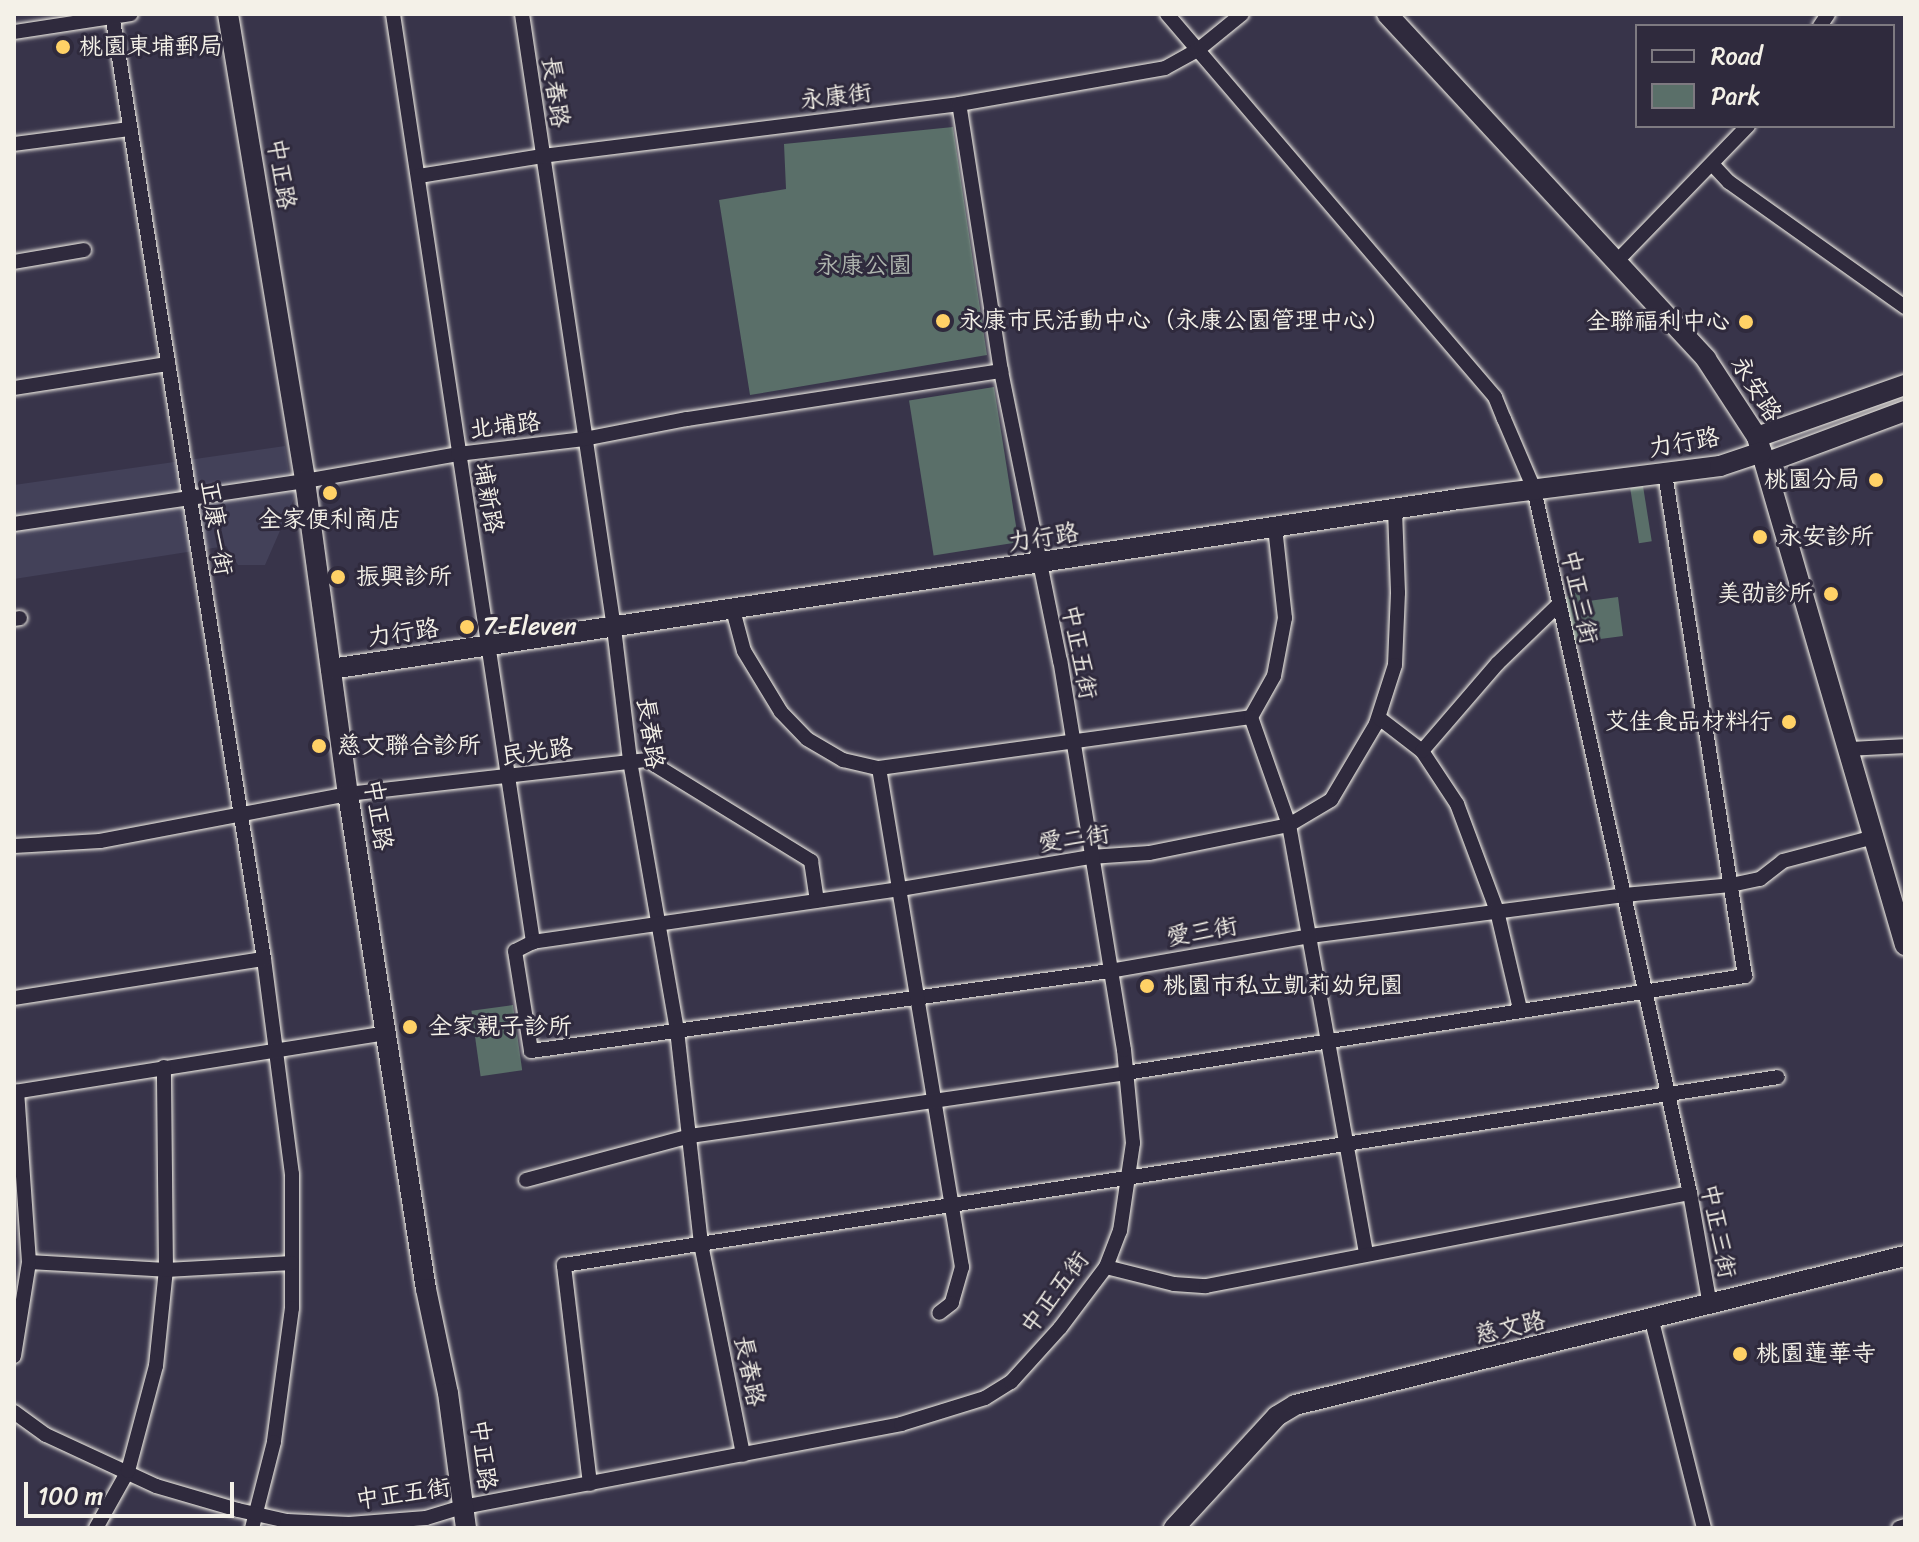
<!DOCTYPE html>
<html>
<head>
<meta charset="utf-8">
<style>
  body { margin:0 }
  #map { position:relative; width:1919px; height:1542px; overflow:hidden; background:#38344a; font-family:Sriracha,"LXGW WenKai TC",sans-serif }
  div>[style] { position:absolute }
  .built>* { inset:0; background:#434159 }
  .green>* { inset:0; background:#5a6f69; transform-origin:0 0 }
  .roads { filter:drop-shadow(0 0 2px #f4f1e8) drop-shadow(0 0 2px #f4f1e8) }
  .street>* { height:14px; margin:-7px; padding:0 7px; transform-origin:7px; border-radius:7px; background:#2f2a3d }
  .secondary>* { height:20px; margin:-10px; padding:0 10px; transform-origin:10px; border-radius:10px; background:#2f2a3d }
  .dots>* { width:22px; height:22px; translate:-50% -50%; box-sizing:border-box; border:4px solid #2f2a3d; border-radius:50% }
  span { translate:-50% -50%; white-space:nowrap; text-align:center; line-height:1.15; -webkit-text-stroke:6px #2f2a3d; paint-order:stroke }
  .poi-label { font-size:24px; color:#f4f1e8 }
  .left { translate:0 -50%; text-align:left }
  .right { translate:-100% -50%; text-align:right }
  .street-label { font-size:24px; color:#f4f1e8 }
  .park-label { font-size:24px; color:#afb6af }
  .frame { position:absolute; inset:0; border:16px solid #f4f1e8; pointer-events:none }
  .legend { position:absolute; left:1635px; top:24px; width:260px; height:104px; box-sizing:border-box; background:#2f2a3d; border:2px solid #7e7a81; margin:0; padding:10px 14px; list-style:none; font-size:24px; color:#f4f1e8 }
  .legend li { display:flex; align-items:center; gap:16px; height:40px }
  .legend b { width:40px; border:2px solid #7e7a81 }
  .scale { position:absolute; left:24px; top:1482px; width:210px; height:36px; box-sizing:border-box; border:4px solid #f4f1e8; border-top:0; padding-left:10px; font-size:24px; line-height:28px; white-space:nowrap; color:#f4f1e8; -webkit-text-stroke:6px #2f2a3d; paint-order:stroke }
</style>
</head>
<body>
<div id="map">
  <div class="built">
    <i style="clip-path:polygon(285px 446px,289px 472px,297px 492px,265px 565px,238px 565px,226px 546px,14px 579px,14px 485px)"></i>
  </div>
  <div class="green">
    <i style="clip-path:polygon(953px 127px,987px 355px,750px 395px,719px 200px,786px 189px,784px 144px)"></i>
    <i style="left:994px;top:387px;width:157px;height:86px;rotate:81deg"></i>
    <i style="left:1643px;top:486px;width:56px;height:13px;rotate:81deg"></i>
    <i style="clip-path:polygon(1579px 592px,1581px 602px,1618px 597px,1623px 636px,1570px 643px,1562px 604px,1569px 594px)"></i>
    <i style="left:513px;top:1005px;width:66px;height:42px;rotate:82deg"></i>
  </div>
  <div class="roads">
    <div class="street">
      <i style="left:112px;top:14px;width:957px;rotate:80.86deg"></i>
      <i style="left:264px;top:959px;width:217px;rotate:82.6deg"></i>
      <i style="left:292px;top:1174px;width:134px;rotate:90deg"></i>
      <i style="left:292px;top:1308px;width:135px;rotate:97.7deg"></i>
      <i style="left:274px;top:1442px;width:89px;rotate:104.3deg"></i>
      <i style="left:393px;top:14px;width:939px;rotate:81.42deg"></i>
      <i style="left:522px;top:14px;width:621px;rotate:81.48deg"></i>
      <i style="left:614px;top:628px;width:134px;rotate:83.1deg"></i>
      <i style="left:630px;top:761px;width:273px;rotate:80.1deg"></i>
      <i style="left:677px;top:1030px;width:215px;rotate:83.6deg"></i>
      <i style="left:701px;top:1244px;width:215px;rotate:78.7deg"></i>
      <i style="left:1167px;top:14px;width:504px;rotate:49.42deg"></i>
      <i style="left:1495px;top:397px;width:24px;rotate:68deg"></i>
      <i style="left:1504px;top:419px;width:76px;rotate:66.8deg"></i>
      <i style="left:1534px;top:489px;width:721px;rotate:77.51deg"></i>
      <i style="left:1690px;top:1193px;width:114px;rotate:79.9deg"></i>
      <i style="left:1820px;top:26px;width:14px;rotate:-56deg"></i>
      <i style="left:14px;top:32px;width:118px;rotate:-8.7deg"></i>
      <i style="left:14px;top:144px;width:117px;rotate:-7.4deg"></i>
      <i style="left:1712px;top:164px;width:25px;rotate:47deg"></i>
      <i style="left:1729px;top:182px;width:216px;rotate:35.4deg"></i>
      <i style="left:419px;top:176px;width:125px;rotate:-9.2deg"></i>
      <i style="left:542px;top:156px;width:420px;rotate:-7.1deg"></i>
      <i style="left:959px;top:104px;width:209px;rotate:-9.9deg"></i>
      <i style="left:1165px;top:68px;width:39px;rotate:-29deg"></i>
      <i style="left:1199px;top:49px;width:55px;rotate:-39.1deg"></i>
      <i style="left:1617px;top:261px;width:188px;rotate:-45.9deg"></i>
      <i style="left:14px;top:262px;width:71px;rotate:-9.7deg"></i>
      <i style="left:14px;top:388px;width:156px;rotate:-8.9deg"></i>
      <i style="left:1395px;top:510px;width:83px;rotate:87.9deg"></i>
      <i style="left:1398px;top:593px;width:72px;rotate:92.4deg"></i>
      <i style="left:1395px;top:665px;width:62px;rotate:107.9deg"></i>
      <i style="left:1376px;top:724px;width:88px;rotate:120.6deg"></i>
      <i style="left:1331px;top:800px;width:49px;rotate:149.2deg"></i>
      <i style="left:1289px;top:825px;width:143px;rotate:168.7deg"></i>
      <i style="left:1149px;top:853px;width:59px;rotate:176.1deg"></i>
      <i style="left:1090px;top:857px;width:193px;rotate:170.4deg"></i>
      <i style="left:900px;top:889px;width:371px;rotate:171.8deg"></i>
      <i style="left:533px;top:942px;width:20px;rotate:153deg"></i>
      <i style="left:515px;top:951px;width:101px;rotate:80.9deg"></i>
      <i style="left:531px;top:1051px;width:585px;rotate:-7.87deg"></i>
      <i style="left:1110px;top:971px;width:203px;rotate:-9.9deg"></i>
      <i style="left:1310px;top:936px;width:317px;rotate:-7.4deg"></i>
      <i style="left:1624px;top:895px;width:107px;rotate:-5.3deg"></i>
      <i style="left:1731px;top:885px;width:30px;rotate:-12deg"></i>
      <i style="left:1760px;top:879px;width:29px;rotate:-38deg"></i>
      <i style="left:1783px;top:861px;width:94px;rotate:-14.8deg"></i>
      <i style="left:14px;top:524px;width:294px;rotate:-8.4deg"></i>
      <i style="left:305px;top:481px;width:155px;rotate:-10deg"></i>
      <i style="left:458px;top:454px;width:127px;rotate:-6.8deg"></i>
      <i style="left:584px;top:439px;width:105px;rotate:-11deg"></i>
      <i style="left:687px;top:419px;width:318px;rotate:-8.7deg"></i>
      <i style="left:733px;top:610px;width:42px;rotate:75deg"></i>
      <i style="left:744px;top:651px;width:71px;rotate:58.8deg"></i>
      <i style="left:781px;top:712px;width:37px;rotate:46deg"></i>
      <i style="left:807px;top:739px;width:42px;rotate:30.3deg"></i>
      <i style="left:843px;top:760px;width:37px;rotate:13deg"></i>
      <i style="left:879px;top:768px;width:375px;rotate:-7.8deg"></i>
      <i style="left:1251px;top:717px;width:47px;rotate:-60.7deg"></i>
      <i style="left:1274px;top:676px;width:59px;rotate:-79.3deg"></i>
      <i style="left:1285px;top:618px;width:92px;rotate:-96.3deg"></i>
      <i style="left:14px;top:619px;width:6px;rotate:-9deg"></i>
      <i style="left:1251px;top:717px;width:114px;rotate:70.6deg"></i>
      <i style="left:1289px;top:825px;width:436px;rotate:79.8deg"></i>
      <i style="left:1379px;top:718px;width:54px;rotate:37.5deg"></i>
      <i style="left:1422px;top:751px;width:64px;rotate:56.6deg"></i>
      <i style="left:1457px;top:804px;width:114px;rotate:69.5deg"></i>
      <i style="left:1497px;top:911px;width:101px;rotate:76.8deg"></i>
      <i style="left:1848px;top:749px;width:57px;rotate:-3deg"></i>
      <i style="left:1422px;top:751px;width:116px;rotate:-49.2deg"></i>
      <i style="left:1498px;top:663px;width:82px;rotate:-44deg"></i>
      <i style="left:879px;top:768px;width:506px;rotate:80.56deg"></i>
      <i style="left:962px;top:1267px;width:37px;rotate:106deg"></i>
      <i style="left:952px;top:1303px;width:16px;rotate:142deg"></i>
      <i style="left:14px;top:846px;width:86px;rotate:-3.3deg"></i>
      <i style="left:100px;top:841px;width:252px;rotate:-10.7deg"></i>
      <i style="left:348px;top:794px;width:301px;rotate:-6.5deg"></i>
      <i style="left:647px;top:760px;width:193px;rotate:31.6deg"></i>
      <i style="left:811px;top:861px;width:40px;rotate:81.5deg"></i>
      <i style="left:14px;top:998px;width:253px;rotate:-8.9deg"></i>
      <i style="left:14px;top:1092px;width:376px;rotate:-9deg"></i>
      <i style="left:526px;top:1180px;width:170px;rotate:-15deg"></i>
      <i style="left:690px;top:1136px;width:441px;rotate:-8.2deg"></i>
      <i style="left:1126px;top:1073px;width:627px;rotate:-8.91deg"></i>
      <i style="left:1745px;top:976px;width:508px;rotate:-99.05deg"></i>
      <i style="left:29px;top:1262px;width:137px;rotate:3.3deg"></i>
      <i style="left:166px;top:1270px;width:126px;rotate:-3.2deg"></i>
      <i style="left:1106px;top:1267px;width:70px;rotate:14deg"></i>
      <i style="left:1174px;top:1284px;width:32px;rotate:4deg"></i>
      <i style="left:1206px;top:1286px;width:493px;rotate:-10.9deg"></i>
      <i style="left:1652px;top:1321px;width:213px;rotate:75.9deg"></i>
      <i style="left:14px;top:1356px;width:95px;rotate:-80.9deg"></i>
      <i style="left:29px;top:1262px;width:171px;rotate:-94deg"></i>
      <i style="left:14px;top:1412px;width:39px;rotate:36deg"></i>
      <i style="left:46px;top:1435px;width:121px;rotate:24.9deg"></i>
      <i style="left:156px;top:1486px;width:85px;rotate:16.3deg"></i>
      <i style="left:238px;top:1510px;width:50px;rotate:12.7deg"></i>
      <i style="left:287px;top:1521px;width:62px;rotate:2.8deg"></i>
      <i style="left:349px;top:1524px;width:77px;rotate:-4.5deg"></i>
      <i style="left:426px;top:1518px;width:39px;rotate:-17deg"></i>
      <i style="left:463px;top:1507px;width:446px;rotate:-10.7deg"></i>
      <i style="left:901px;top:1424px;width:88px;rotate:-17.2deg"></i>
      <i style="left:985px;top:1398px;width:31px;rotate:-32deg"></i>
      <i style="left:1011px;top:1382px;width:73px;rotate:-47.8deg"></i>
      <i style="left:1060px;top:1328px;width:76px;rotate:-53deg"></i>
      <i style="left:1106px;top:1267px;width:39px;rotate:-69deg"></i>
      <i style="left:1120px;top:1231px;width:89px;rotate:-81.6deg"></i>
      <i style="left:1133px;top:1143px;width:93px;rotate:-95.5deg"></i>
      <i style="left:1124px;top:1050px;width:394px;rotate:-99.3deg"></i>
      <i style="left:1060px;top:661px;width:296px;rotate:-101.5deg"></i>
      <i style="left:1001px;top:371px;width:270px;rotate:-98.9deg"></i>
      <i style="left:590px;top:1484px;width:221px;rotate:-96.8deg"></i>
      <i style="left:564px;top:1265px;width:1228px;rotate:-8.8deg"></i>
      <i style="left:96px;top:1528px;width:65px;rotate:-60.7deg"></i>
      <i style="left:128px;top:1471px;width:109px;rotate:-75.1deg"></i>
      <i style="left:156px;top:1366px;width:97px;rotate:-84.1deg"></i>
      <i style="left:166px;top:1270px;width:203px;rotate:-90.6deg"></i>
      <i style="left:1899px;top:1528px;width:6px;rotate:-18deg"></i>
    </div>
    <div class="secondary">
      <i style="left:228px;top:14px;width:473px;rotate:80.6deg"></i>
      <i style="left:305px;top:481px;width:316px;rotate:82.2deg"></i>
      <i style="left:348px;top:794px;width:501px;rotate:81.05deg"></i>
      <i style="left:426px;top:1289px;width:106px;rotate:78.1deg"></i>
      <i style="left:448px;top:1393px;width:136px;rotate:82.4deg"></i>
      <i style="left:1387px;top:14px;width:470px;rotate:47.2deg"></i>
      <i style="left:1706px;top:359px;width:93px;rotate:56.8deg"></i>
      <i style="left:1757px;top:437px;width:529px;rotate:73.76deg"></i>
      <i style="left:1757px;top:437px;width:157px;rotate:-19.4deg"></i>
      <i style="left:1765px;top:463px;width:149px;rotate:-20.4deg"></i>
      <i style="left:331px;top:669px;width:1141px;rotate:-8.57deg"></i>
      <i style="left:1459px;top:499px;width:263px;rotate:-7.2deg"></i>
      <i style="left:1720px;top:466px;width:44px;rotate:-18.4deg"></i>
      <i style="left:1174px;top:1528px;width:152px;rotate:-47.4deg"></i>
      <i style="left:1277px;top:1416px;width:21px;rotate:-31deg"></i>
      <i style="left:1295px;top:1405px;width:628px;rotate:-13.73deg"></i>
    </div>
  </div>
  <div class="dots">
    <i style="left:63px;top:47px;background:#ffd166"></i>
    <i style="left:943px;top:321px;background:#ffd166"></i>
    <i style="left:1746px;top:322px;background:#ffd166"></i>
    <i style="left:1876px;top:480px;background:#ffd166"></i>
    <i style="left:330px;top:493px;background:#ffd166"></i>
    <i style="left:1760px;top:537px;background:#ffd166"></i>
    <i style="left:338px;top:577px;background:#ffd166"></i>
    <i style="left:1831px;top:594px;background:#ffd166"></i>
    <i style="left:467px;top:627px;background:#ffd166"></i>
    <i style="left:1789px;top:722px;background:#ffd166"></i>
    <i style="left:319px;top:746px;background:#ffd166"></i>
    <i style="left:1147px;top:986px;background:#ffd166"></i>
    <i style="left:410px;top:1027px;background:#ffd166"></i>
    <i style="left:1740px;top:1354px;background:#ffd166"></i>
  </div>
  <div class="poi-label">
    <span class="left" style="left:79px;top:47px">桃園東埔郵局</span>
    <span class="left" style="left:959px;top:321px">永康市民活動中心（永康公園管理中心）</span>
    <span class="right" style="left:1730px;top:322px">全聯福利中心</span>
    <span class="right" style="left:1860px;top:480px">桃園分局</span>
    <span style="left:330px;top:520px">全家便利商店</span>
    <span class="left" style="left:1778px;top:537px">永安診所</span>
    <span class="left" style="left:356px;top:577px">振興診所</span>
    <span class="right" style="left:1813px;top:594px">美劭診所</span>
    <span class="left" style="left:483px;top:627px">7-Eleven</span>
    <span class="right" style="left:1773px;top:722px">艾佳食品材料行</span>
    <span class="left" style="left:337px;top:746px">慈文聯合診所</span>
    <span class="left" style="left:1163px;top:986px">桃園市私立凱莉幼兒園</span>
    <span class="left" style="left:428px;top:1027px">全家親子診所</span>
    <span class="left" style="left:1756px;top:1354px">桃園蓮華寺</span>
  </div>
  <div class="street-label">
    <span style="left:555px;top:92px;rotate:82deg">長春路</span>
    <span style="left:836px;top:97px;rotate:-7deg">永康街</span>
    <span style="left:281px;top:174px;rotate:81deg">中正路</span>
    <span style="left:1756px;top:389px;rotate:58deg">永安路</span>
    <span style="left:505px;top:426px;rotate:-7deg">北埔路</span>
    <span style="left:1684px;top:443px;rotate:-10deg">力行路</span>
    <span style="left:488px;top:498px;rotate:80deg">埔新路</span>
    <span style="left:216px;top:528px;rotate:81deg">正康一街</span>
    <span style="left:1043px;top:538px;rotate:-9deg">力行路</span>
    <span style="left:1579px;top:597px;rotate:78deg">中正三街</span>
    <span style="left:403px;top:633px;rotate:-8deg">力行路</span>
    <span style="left:1079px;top:652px;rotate:79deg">中正五街</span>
    <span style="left:650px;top:733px;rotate:82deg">長春路</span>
    <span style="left:537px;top:752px;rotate:-8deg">民光路</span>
    <span style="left:378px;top:815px;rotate:81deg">中正路</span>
    <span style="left:1074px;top:839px;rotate:-8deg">愛二街</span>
    <span style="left:1202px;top:932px;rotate:-10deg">愛三街</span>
    <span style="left:1718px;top:1231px;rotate:79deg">中正三街</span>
    <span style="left:1055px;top:1293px;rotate:-53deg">中正五街</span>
    <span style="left:1510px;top:1328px;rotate:-13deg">慈文路</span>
    <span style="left:749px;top:1371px;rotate:79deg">長春路</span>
    <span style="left:483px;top:1455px;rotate:83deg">中正路</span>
    <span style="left:403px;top:1494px;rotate:-8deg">中正五街</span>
  </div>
  <div class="park-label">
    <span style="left:864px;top:266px">永康公園</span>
  </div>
  <div class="frame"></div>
  <ul class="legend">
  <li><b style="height:10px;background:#2f2a3d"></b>Road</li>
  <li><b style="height:22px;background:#5a6f69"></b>Park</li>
  </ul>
  <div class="scale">100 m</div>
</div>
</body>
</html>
